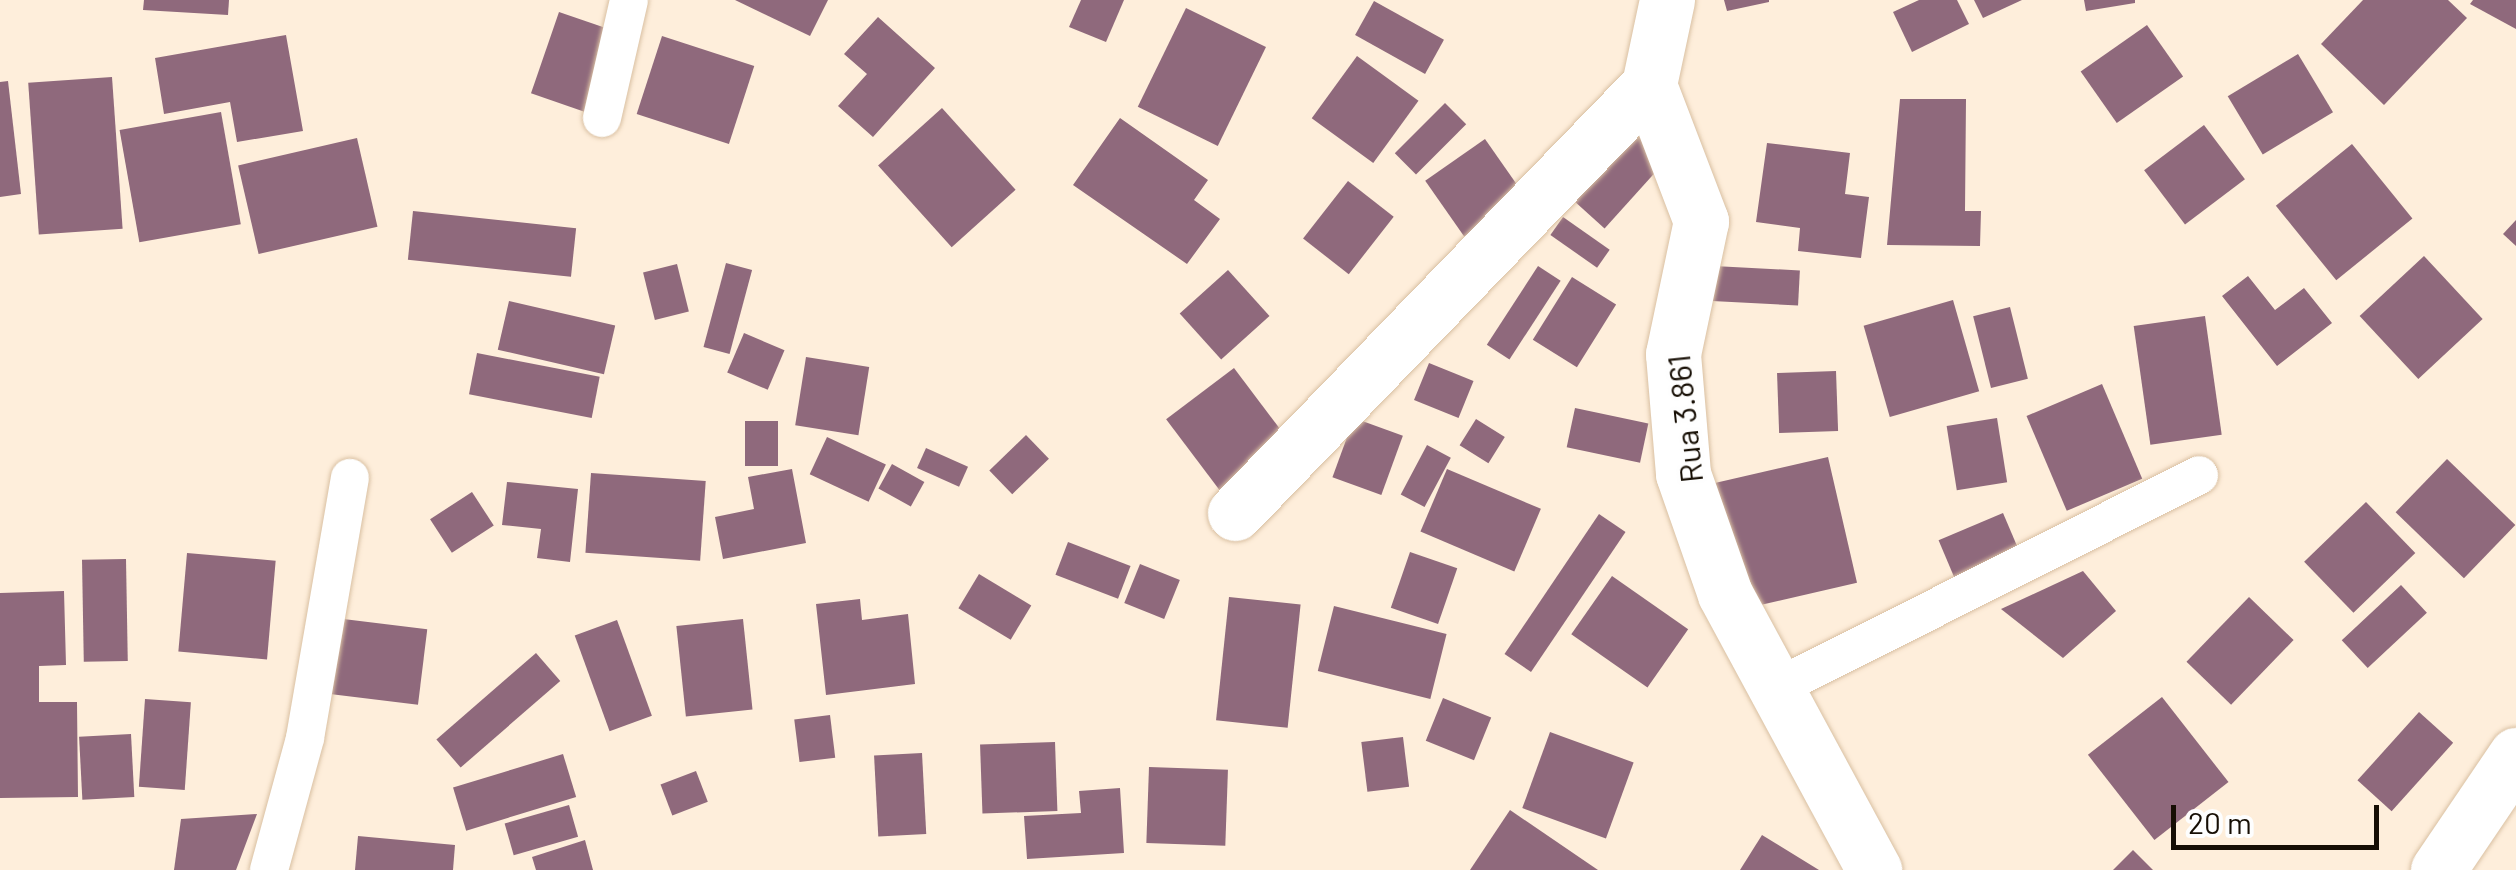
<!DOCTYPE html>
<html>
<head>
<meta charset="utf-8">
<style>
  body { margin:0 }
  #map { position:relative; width:2516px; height:870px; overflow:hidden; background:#feeedb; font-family:Barlow,sans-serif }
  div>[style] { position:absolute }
  .building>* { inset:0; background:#8f697c; transform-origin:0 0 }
  .roads { filter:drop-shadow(0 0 2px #d9c0a2) drop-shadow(0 0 2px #d9c0a2) }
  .service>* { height:38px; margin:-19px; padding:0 19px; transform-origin:19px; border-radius:19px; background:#fff }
  .minor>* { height:55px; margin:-27.5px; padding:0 27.5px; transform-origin:27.5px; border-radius:27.5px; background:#fff }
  span { translate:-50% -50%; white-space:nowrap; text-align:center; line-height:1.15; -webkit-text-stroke:8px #fefefe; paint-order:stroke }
  .street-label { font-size:32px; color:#160e04 }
  .scale { position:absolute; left:2171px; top:805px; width:208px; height:45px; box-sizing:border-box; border:5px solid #160e04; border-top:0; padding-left:12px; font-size:30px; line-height:35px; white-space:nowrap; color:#160e04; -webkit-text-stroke:8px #fefefe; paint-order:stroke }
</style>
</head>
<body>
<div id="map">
  <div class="building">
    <i style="clip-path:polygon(144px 0,229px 0,228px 15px,143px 10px)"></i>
    <i style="clip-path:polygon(735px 0,828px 0,810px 36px)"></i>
    <i style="clip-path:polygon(1081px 0,1124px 0,1106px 42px,1069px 27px)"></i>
    <i style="clip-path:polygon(1724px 0,1769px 0,1769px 2px,1727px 11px)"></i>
    <i style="clip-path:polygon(1919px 0,1957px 0,1969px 24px,1912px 52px,1893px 12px)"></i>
    <i style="clip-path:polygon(1974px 0,2022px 0,1983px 18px)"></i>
    <i style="clip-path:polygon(2084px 0,2135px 0,2135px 3px,2086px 11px)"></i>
    <i style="clip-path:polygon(2363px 0,2448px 0,2467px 18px,2384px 105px,2321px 44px)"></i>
    <i style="clip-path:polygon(2473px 0,2516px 0,2516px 29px,2470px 4px)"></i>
    <i style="left:1374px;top:1px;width:80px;height:39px;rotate:29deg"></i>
    <i style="left:1186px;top:8px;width:89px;height:110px;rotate:26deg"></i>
    <i style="left:559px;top:12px;width:61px;height:86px;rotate:19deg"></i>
    <i style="clip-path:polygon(878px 17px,935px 68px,873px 137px,838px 106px,867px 74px,844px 54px)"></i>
    <i style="left:2147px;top:25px;width:63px;height:81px;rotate:55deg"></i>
    <i style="clip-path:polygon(286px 35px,303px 131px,237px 142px,230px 102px,164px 114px,155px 58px)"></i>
    <i style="left:662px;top:36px;width:97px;height:82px;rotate:18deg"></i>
    <i style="left:2298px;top:54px;width:68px;height:82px;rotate:59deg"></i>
    <i style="left:1357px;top:56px;width:76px;height:77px;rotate:36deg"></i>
    <i style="left:112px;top:77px;width:152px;height:84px;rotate:86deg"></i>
    <i style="clip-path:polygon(8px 81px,21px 194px,0 197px,0 82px)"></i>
    <i style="clip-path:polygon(1900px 99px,1966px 99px,1965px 211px,1981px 211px,1980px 246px,1887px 245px)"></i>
    <i style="left:1445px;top:103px;width:30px;height:71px;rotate:45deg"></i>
    <i style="left:942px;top:108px;width:110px;height:86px;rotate:48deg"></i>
    <i style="left:221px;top:112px;width:114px;height:103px;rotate:80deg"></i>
    <i style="clip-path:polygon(1120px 118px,1208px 180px,1194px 200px,1220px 219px,1187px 264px,1073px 185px)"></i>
    <i style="left:1626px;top:124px;width:54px;height:92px;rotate:42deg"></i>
    <i style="left:2204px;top:125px;width:68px;height:75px;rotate:53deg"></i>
    <i style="left:357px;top:138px;width:91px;height:122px;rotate:77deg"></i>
    <i style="left:1485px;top:139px;width:68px;height:73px;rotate:55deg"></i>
    <i style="clip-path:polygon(1767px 143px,1850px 153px,1845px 194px,1869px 197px,1861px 258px,1798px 251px,1800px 228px,1756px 222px)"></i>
    <i style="left:2352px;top:144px;width:96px;height:98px;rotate:51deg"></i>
    <i style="left:1348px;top:181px;width:58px;height:73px;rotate:38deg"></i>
    <i style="left:413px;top:211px;width:164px;height:49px;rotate:6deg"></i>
    <i style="left:1563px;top:217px;width:57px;height:22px;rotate:35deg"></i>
    <i style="clip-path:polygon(2516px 220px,2516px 246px,2503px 234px)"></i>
    <i style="left:2424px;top:256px;width:86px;height:88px;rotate:47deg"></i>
    <i style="left:726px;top:263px;width:27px;height:87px;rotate:15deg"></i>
    <i style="left:677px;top:264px;width:49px;height:35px;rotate:76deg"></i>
    <i style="left:1538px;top:266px;width:27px;height:94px;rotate:33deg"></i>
    <i style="left:1714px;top:266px;width:86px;height:35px;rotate:3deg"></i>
    <i style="left:1228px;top:270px;width:62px;height:65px;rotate:48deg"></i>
    <i style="clip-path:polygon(2248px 276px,2275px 310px,2304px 288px,2332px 323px,2277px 366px,2222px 296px)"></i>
    <i style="left:1572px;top:277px;width:52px;height:74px;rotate:32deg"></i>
    <i style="left:1953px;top:300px;width:95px;height:93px;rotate:74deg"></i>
    <i style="left:509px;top:301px;width:109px;height:50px;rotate:13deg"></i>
    <i style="left:2010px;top:307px;width:74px;height:38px;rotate:76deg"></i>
    <i style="left:2205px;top:316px;width:120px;height:72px;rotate:82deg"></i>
    <i style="left:744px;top:333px;width:44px;height:43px;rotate:23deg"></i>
    <i style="left:477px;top:353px;width:125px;height:42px;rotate:11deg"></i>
    <i style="left:806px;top:357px;width:64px;height:69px;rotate:9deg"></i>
    <i style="left:1429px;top:363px;width:48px;height:40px;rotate:22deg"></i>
    <i style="left:1234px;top:368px;width:99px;height:85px;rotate:53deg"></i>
    <i style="left:1836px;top:371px;width:60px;height:59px;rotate:88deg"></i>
    <i style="left:2102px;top:384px;width:103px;height:82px;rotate:67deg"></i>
    <i style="left:1575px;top:408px;width:75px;height:40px;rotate:12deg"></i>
    <i style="left:1354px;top:418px;width:52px;height:63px;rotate:20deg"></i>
    <i style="left:1997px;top:418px;width:65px;height:51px;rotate:81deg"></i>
    <i style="left:1476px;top:419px;width:34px;height:31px;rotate:32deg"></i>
    <i style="left:745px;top:421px;width:33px;height:45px"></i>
    <i style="left:1026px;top:435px;width:33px;height:51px;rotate:46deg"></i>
    <i style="left:827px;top:437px;width:65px;height:41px;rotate:25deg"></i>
    <i style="left:1427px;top:445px;width:27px;height:56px;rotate:28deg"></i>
    <i style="left:926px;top:448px;width:46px;height:22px;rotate:24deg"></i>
    <i style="left:1828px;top:457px;width:129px;height:116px;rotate:77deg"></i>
    <i style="left:2447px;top:459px;width:95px;height:74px;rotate:44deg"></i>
    <i style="left:892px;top:464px;width:37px;height:28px;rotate:29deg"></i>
    <i style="clip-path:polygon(792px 469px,806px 543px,723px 559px,715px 517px,754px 509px,748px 477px)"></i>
    <i style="left:1447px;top:469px;width:102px;height:68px;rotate:23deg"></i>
    <i style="left:591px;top:473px;width:115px;height:80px;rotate:4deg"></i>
    <i style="clip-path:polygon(507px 482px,578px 489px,570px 562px,537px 558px,541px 529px,502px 525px)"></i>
    <i style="left:472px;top:492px;width:40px;height:50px;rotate:57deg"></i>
    <i style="left:2366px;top:502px;width:71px;height:86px;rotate:46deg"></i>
    <i style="left:2003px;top:513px;width:46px;height:70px;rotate:67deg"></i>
    <i style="left:1599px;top:514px;width:32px;height:169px;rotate:34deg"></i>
    <i style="left:1068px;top:542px;width:67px;height:35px;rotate:21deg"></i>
    <i style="left:1410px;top:552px;width:50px;height:59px;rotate:19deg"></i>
    <i style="left:187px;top:553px;width:89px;height:99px;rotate:5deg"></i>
    <i style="left:126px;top:559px;width:102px;height:44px;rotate:89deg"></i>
    <i style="left:1140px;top:564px;width:43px;height:42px;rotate:22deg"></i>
    <i style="clip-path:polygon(2083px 571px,2116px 611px,2063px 658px,2001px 609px)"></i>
    <i style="left:979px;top:574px;width:61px;height:40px;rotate:31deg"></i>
    <i style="left:1612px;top:576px;width:93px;height:71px;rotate:35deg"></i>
    <i style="left:2401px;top:585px;width:38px;height:81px;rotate:47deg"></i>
    <i style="clip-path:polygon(64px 591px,66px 665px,39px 666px,39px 702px,77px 702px,78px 797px,0 798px,0 593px)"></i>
    <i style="left:1229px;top:597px;width:72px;height:124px;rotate:6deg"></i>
    <i style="left:2249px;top:597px;width:62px;height:90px;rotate:44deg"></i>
    <i style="clip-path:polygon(860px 599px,862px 620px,908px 614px,915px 684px,826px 695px,816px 604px)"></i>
    <i style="left:1334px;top:606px;width:116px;height:67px;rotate:14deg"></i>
    <i style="left:327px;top:617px;width:101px;height:76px;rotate:7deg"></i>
    <i style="left:743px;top:619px;width:91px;height:67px;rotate:84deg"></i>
    <i style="left:617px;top:620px;width:102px;height:45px;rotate:70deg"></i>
    <i style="left:536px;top:653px;width:37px;height:132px;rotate:49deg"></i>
    <i style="left:2162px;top:697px;width:108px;height:94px;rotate:52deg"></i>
    <i style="left:1443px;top:698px;width:52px;height:46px;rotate:22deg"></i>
    <i style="left:145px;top:699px;width:46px;height:88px;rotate:4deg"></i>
    <i style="left:2419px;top:712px;width:46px;height:92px;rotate:42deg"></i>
    <i style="left:830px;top:715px;width:43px;height:36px;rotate:83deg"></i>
    <i style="left:1550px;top:732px;width:89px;height:81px;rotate:20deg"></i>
    <i style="left:131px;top:734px;width:63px;height:52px;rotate:87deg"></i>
    <i style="left:1403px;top:737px;width:50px;height:42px;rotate:83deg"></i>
    <i style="left:1055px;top:742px;width:69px;height:75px;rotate:88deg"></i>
    <i style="left:922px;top:753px;width:81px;height:48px;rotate:87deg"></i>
    <i style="left:563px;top:754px;width:45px;height:115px;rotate:73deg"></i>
    <i style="left:1149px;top:767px;width:79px;height:76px;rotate:2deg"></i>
    <i style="left:696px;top:771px;width:33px;height:38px;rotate:69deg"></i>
    <i style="clip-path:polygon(1120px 788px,1124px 853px,1027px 859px,1024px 816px,1081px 813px,1079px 791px)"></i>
    <i style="left:569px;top:805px;width:33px;height:67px;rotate:74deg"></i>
    <i style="clip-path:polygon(1510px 810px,1598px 870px,1470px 870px)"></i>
    <i style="clip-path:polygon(257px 814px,236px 870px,174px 870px,181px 819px)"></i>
    <i style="clip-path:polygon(1762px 835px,1819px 870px,1740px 870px)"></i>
    <i style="clip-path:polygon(358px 836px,455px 845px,453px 870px,355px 870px)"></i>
    <i style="clip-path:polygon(585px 840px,593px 870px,536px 870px,532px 857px)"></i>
    <i style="clip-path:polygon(2133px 850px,2153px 870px,2113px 870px)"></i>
  </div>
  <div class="roads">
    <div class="service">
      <i style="left:602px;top:118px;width:121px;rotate:-77.1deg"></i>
      <i style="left:1772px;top:690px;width:478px;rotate:-26.7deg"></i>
      <i style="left:269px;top:870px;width:137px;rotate:-74.7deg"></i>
      <i style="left:305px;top:738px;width:264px;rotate:-80.2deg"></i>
    </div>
    <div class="minor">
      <i style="left:1667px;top:0;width:87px;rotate:102deg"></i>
      <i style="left:1649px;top:85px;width:146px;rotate:69.1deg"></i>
      <i style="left:1701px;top:221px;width:136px;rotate:101.9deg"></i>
      <i style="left:1673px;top:354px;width:120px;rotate:85.2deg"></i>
      <i style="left:1683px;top:474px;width:127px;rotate:70.7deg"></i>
      <i style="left:1725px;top:594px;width:314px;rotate:61.6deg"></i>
      <i style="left:1235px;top:513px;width:595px;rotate:-45.95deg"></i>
      <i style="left:2438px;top:870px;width:139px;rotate:-55.9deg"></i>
    </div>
  </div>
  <div class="street-label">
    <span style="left:1684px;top:419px;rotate:-96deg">Rua 3.861</span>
  </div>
  <div class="scale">20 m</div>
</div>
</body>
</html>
